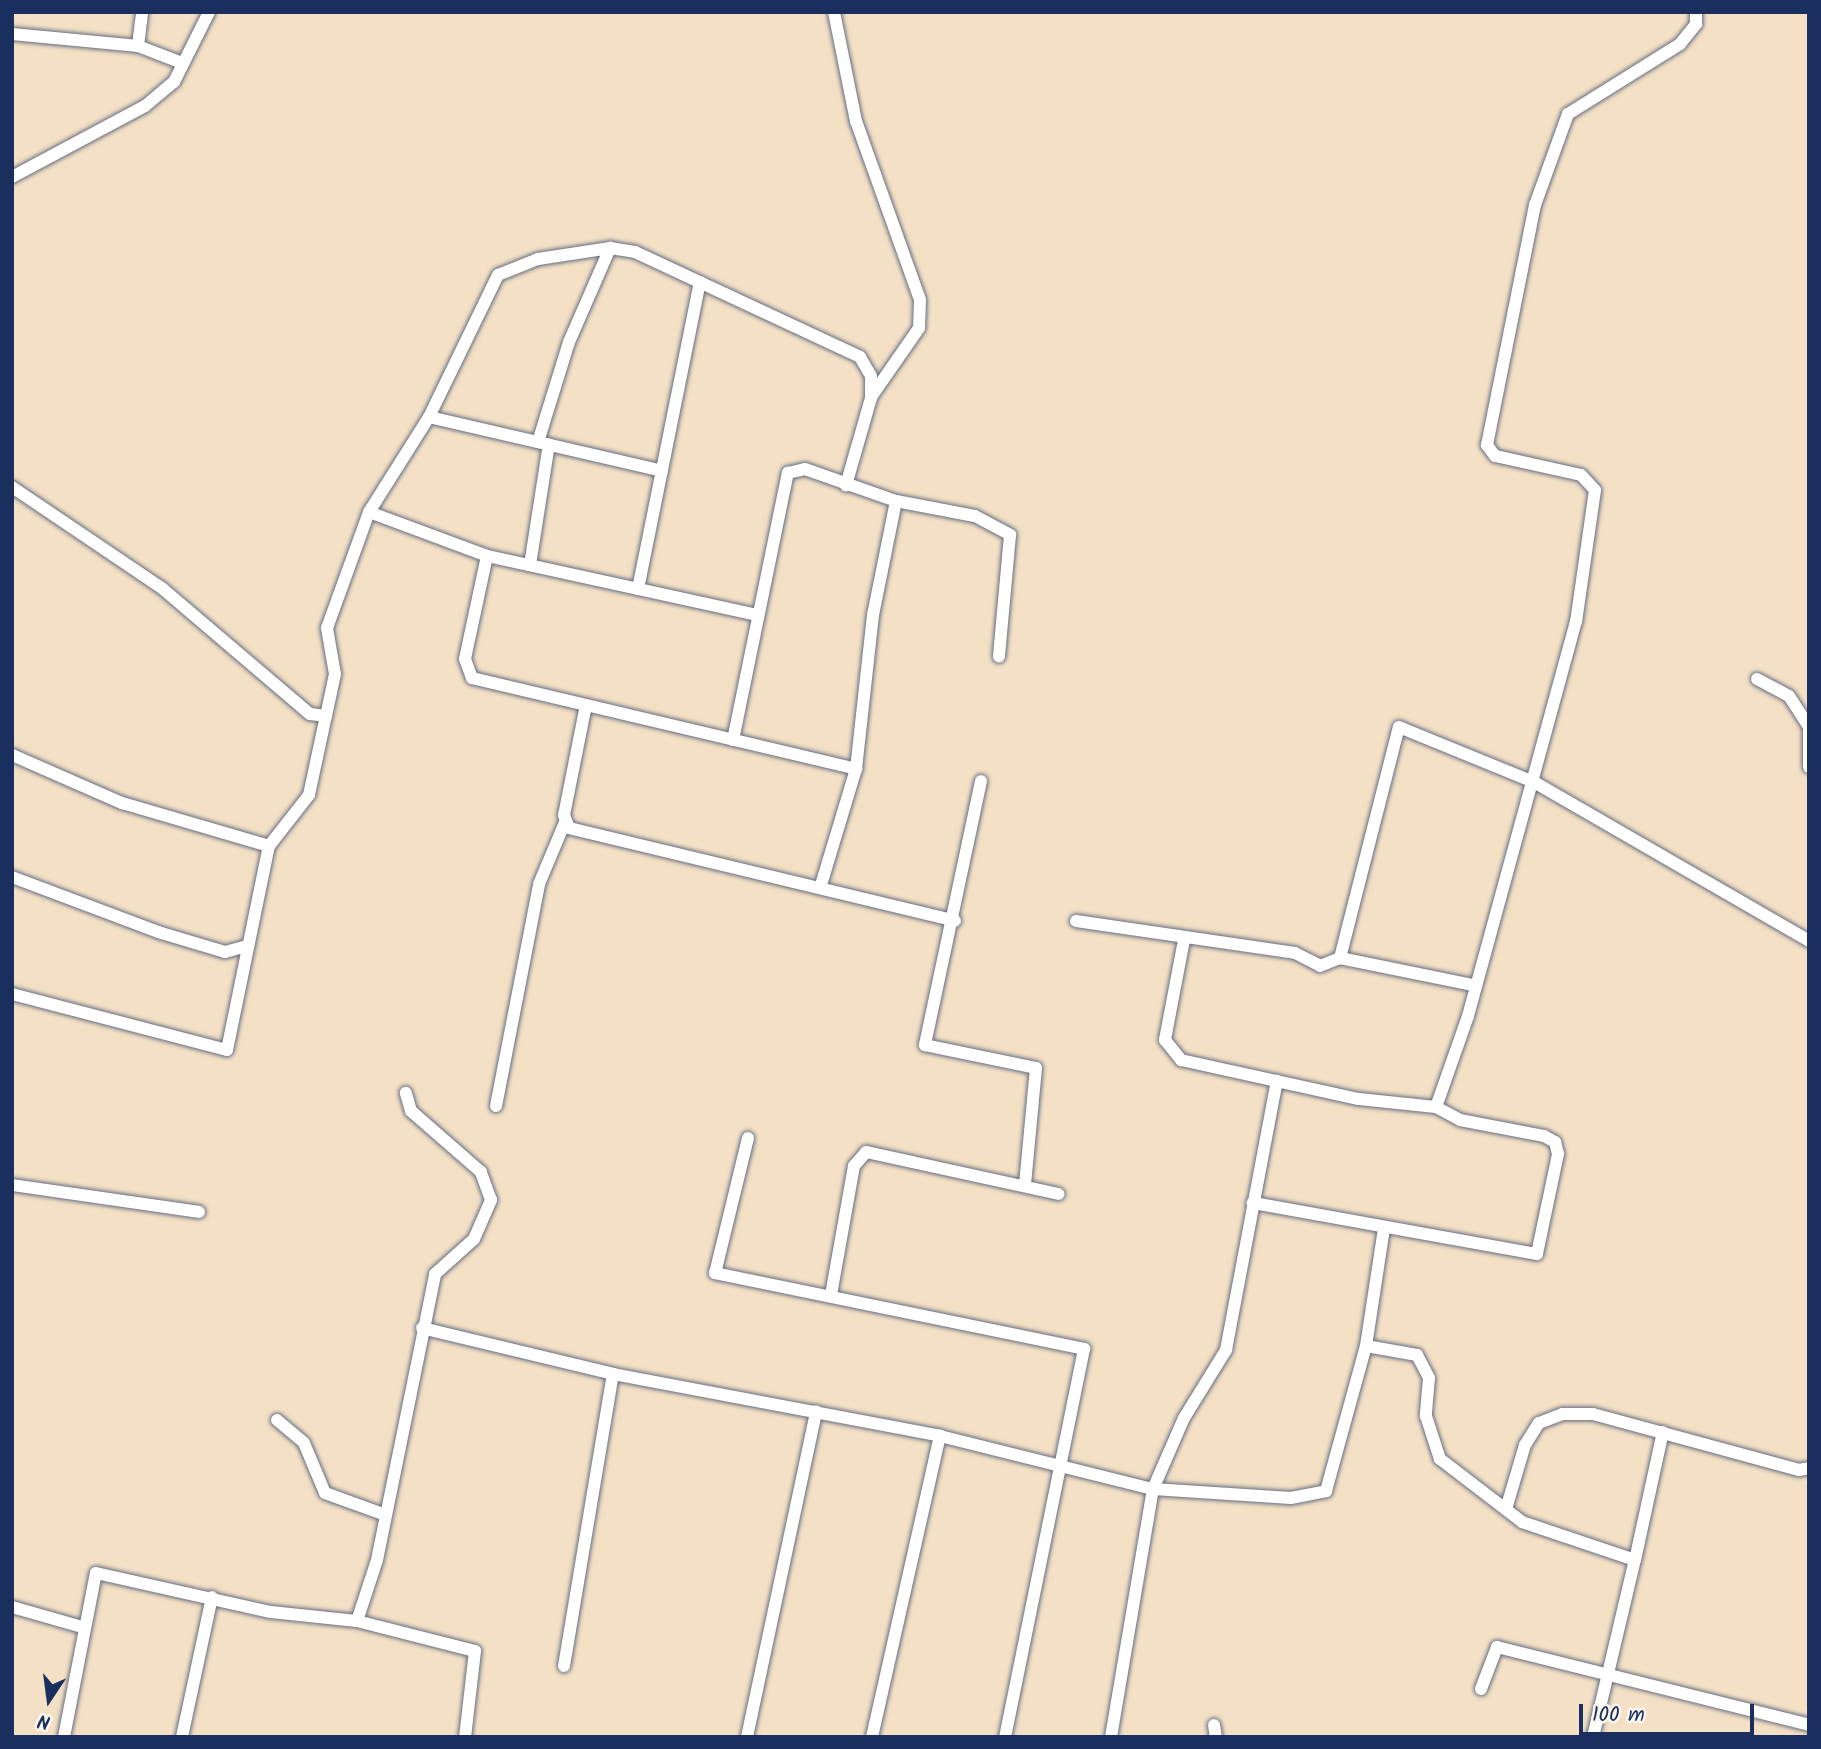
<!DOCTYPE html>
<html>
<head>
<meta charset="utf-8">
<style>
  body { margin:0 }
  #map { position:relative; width:1821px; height:1749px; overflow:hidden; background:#f4e1c5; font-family:Kalam,sans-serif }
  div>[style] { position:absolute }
  .roads { filter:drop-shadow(0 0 2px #676d82) drop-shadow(0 0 2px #676d82) }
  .minor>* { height:12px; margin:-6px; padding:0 6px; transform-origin:6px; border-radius:6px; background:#fff }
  span { translate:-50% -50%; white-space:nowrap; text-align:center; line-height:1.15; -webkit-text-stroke:5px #fbf7ec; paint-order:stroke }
  .frame { position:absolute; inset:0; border:14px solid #1b2f5e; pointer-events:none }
  .north { position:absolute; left:14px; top:1665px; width:70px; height:70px; -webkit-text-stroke:5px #fbf7ec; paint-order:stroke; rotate:193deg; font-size:19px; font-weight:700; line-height:28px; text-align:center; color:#1b2f5e }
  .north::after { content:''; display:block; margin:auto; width:24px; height:32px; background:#1b2f5e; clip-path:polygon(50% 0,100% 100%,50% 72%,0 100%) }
  .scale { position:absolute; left:1579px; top:1704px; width:175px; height:32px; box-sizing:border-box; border:4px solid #1b2f5e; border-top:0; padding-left:9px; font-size:21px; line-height:24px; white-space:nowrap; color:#1b2f5e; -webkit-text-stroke:5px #fbf7ec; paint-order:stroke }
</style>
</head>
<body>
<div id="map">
  <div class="roads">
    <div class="minor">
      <i style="left:834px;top:12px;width:111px;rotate:78.6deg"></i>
      <i style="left:856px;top:121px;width:190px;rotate:70.3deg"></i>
      <i style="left:920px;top:300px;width:28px;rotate:92deg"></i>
      <i style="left:919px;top:328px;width:84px;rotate:124.8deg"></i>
      <i style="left:12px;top:34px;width:127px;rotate:5.4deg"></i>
      <i style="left:138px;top:46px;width:47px;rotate:21.1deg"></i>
      <i style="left:138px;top:46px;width:34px;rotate:-83deg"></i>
      <i style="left:12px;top:177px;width:151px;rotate:-28.1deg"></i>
      <i style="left:145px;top:106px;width:38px;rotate:-40deg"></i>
      <i style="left:174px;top:82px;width:78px;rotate:-63.4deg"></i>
      <i style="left:429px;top:417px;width:239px;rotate:13deg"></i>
      <i style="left:538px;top:442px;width:105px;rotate:-72.8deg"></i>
      <i style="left:569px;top:342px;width:103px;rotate:-66.4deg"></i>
      <i style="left:12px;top:487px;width:182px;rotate:34deg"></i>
      <i style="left:163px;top:589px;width:193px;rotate:40.4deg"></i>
      <i style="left:310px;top:714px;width:16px;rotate:7deg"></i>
      <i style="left:326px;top:716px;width:43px;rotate:-77.9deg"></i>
      <i style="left:335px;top:674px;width:47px;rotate:-99.9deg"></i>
      <i style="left:327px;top:628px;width:123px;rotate:-70.1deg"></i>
      <i style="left:369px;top:512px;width:112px;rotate:-57.7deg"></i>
      <i style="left:429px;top:417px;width:158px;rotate:-64.1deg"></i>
      <i style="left:498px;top:275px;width:43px;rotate:-21.8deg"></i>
      <i style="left:538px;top:259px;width:73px;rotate:-8.7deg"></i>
      <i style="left:610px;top:248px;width:25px;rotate:9deg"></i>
      <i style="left:635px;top:252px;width:248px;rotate:25deg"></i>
      <i style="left:860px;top:357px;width:22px;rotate:60deg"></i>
      <i style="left:871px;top:376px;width:22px;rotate:90deg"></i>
      <i style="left:871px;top:398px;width:91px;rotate:106deg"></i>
      <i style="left:896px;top:501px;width:80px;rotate:10.8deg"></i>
      <i style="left:975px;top:516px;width:40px;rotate:28deg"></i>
      <i style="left:1010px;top:535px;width:122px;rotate:95.2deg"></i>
      <i style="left:369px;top:512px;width:126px;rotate:20.4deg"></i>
      <i style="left:487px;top:556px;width:277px;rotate:12.3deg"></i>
      <i style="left:487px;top:556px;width:105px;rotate:102.1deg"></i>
      <i style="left:465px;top:659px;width:20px;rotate:70deg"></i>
      <i style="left:472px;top:678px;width:395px;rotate:13.3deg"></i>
      <i style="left:530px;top:565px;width:122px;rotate:-81.1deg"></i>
      <i style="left:638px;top:589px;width:313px;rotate:-78.6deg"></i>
      <i style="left:1757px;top:679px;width:36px;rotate:28deg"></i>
      <i style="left:1789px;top:696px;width:37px;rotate:57deg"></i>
      <i style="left:586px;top:705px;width:112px;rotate:101.3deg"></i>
      <i style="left:564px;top:815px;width:14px;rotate:69deg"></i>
      <i style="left:569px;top:828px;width:397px;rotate:13.5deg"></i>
      <i style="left:1809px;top:727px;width:40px;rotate:90deg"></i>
      <i style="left:733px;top:740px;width:273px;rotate:-78.4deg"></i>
      <i style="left:788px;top:473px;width:17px;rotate:-13deg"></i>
      <i style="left:805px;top:469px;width:96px;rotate:19.4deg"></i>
      <i style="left:896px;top:501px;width:116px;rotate:101.4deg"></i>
      <i style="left:873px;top:615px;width:155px;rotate:96.3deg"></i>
      <i style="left:856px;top:769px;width:124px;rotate:106.8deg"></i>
      <i style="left:12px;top:755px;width:120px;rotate:23.6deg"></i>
      <i style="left:122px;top:803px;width:153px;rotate:16.3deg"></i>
      <i style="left:981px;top:781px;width:270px;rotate:102deg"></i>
      <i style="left:925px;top:1045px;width:113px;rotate:11.7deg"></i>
      <i style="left:1036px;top:1068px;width:117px;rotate:95.4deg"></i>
      <i style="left:12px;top:877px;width:156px;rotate:20.6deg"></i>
      <i style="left:158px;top:932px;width:70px;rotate:16.6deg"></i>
      <i style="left:225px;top:952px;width:24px;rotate:-15deg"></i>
      <i style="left:1076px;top:921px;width:221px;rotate:8.3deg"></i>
      <i style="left:1295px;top:953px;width:28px;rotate:27deg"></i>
      <i style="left:1320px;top:966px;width:22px;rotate:-22deg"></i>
      <i style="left:1340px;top:958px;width:136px;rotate:11.5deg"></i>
      <i style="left:1184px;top:940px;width:102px;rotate:100.8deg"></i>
      <i style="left:1165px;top:1040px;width:26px;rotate:51deg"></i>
      <i style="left:1181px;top:1060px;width:182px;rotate:12.4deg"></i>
      <i style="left:1359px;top:1099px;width:77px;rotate:5.9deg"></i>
      <i style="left:1436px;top:1107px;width:27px;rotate:28deg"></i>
      <i style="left:1460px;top:1120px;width:86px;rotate:10.8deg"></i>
      <i style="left:1544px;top:1136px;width:13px;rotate:29deg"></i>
      <i style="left:1555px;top:1142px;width:12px;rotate:76deg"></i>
      <i style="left:1558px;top:1154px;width:102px;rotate:101.9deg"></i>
      <i style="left:1537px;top:1254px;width:289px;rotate:-169.8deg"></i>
      <i style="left:1340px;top:958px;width:238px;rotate:-75.7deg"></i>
      <i style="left:1399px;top:727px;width:146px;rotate:22.2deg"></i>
      <i style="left:1534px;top:782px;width:318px;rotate:30deg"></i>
      <i style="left:12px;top:994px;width:222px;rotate:14.6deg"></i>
      <i style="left:227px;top:1050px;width:208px;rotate:-78.4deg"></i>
      <i style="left:269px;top:846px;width:65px;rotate:-51.9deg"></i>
      <i style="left:309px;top:795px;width:81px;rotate:-77.9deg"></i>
      <i style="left:496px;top:1106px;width:226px;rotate:-79deg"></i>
      <i style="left:539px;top:884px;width:67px;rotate:-67.2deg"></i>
      <i style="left:1436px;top:1107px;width:96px;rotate:-70.6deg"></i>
      <i style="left:1468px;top:1016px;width:409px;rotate:-74.7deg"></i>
      <i style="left:1576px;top:622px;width:133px;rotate:-81.8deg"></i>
      <i style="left:1595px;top:490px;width:21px;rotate:-133deg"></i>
      <i style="left:1581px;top:475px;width:88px;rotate:-167.5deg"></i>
      <i style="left:1495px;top:456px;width:14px;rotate:-126deg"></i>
      <i style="left:1487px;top:445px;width:245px;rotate:-78.7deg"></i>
      <i style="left:1535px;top:205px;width:97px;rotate:-70.1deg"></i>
      <i style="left:1568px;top:114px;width:132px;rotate:-32deg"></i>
      <i style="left:1680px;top:44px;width:26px;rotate:-51deg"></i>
      <i style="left:1696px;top:24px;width:12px;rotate:-90deg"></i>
      <i style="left:748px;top:1138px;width:139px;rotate:103.7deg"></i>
      <i style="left:715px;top:1273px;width:377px;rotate:11.6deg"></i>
      <i style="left:1084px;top:1349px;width:396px;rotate:101.5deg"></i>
      <i style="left:12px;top:1185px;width:189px;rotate:8.2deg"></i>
      <i style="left:831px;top:1295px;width:131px;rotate:-79.9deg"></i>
      <i style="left:854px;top:1166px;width:18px;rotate:-49deg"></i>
      <i style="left:866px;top:1152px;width:197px;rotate:12.3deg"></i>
      <i style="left:422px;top:1328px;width:196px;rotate:13.5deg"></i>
      <i style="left:613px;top:1374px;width:333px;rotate:10.7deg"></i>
      <i style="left:940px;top:1436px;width:219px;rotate:14deg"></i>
      <i style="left:1153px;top:1489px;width:77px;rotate:-66.4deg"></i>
      <i style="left:1184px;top:1418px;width:80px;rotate:-58.3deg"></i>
      <i style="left:1226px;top:1350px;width:274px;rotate:-79.3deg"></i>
      <i style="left:1366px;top:1346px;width:52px;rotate:10deg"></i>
      <i style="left:1417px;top:1355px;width:26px;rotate:62deg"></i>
      <i style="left:1429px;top:1378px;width:38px;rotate:95deg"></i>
      <i style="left:1426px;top:1416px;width:45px;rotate:72deg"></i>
      <i style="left:1440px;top:1459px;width:103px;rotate:37.5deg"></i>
      <i style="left:1522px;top:1522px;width:119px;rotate:18.6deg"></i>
      <i style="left:1635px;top:1560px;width:131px;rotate:-77.7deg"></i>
      <i style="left:277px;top:1420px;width:35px;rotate:40deg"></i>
      <i style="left:304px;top:1443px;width:54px;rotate:67.2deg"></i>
      <i style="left:325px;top:1493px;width:62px;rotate:19.9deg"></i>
      <i style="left:1506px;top:1509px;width:67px;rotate:-73.5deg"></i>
      <i style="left:1525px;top:1445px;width:26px;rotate:-58deg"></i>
      <i style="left:1539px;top:1423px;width:25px;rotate:-21deg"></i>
      <i style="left:1562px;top:1414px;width:31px"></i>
      <i style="left:1593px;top:1414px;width:213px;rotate:15.2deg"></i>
      <i style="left:1799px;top:1470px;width:10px;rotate:-11deg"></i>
      <i style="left:12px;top:1607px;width:73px;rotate:15.9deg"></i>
      <i style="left:357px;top:1621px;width:64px;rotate:-71.8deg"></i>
      <i style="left:377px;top:1560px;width:292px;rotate:-78.5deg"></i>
      <i style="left:435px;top:1274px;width:52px;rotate:-41.9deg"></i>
      <i style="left:474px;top:1239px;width:43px;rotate:-66.4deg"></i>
      <i style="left:491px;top:1200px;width:30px;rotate:-110deg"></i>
      <i style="left:481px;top:1172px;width:93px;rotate:-138.9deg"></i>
      <i style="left:411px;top:1111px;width:19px;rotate:-106deg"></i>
      <i style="left:564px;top:1666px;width:296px;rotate:-80.5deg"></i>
      <i style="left:1481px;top:1689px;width:45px;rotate:-69.1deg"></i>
      <i style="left:1497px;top:1647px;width:322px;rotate:14deg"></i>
      <i style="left:1214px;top:1725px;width:12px;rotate:81deg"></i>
      <i style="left:64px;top:1737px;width:167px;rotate:-79deg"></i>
      <i style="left:96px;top:1573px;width:179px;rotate:12.6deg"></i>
      <i style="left:271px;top:1612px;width:86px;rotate:6deg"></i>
      <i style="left:357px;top:1621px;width:122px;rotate:14.3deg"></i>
      <i style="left:475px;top:1651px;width:87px;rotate:96.6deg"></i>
      <i style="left:182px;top:1737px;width:143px;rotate:-77.9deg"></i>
      <i style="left:747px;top:1737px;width:333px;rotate:-78deg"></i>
      <i style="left:872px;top:1737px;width:309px;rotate:-77.3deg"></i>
      <i style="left:1111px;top:1737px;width:252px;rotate:-80.4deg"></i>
      <i style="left:1153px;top:1489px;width:138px;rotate:3.7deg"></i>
      <i style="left:1291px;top:1498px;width:36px;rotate:-11deg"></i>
      <i style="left:1326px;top:1491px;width:150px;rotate:-74.6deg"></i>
      <i style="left:1366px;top:1346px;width:119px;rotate:-81.3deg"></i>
      <i style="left:1593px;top:1737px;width:182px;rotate:-76.7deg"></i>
    </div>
  </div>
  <div class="frame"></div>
  <div class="north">N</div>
  <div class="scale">100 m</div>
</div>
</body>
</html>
